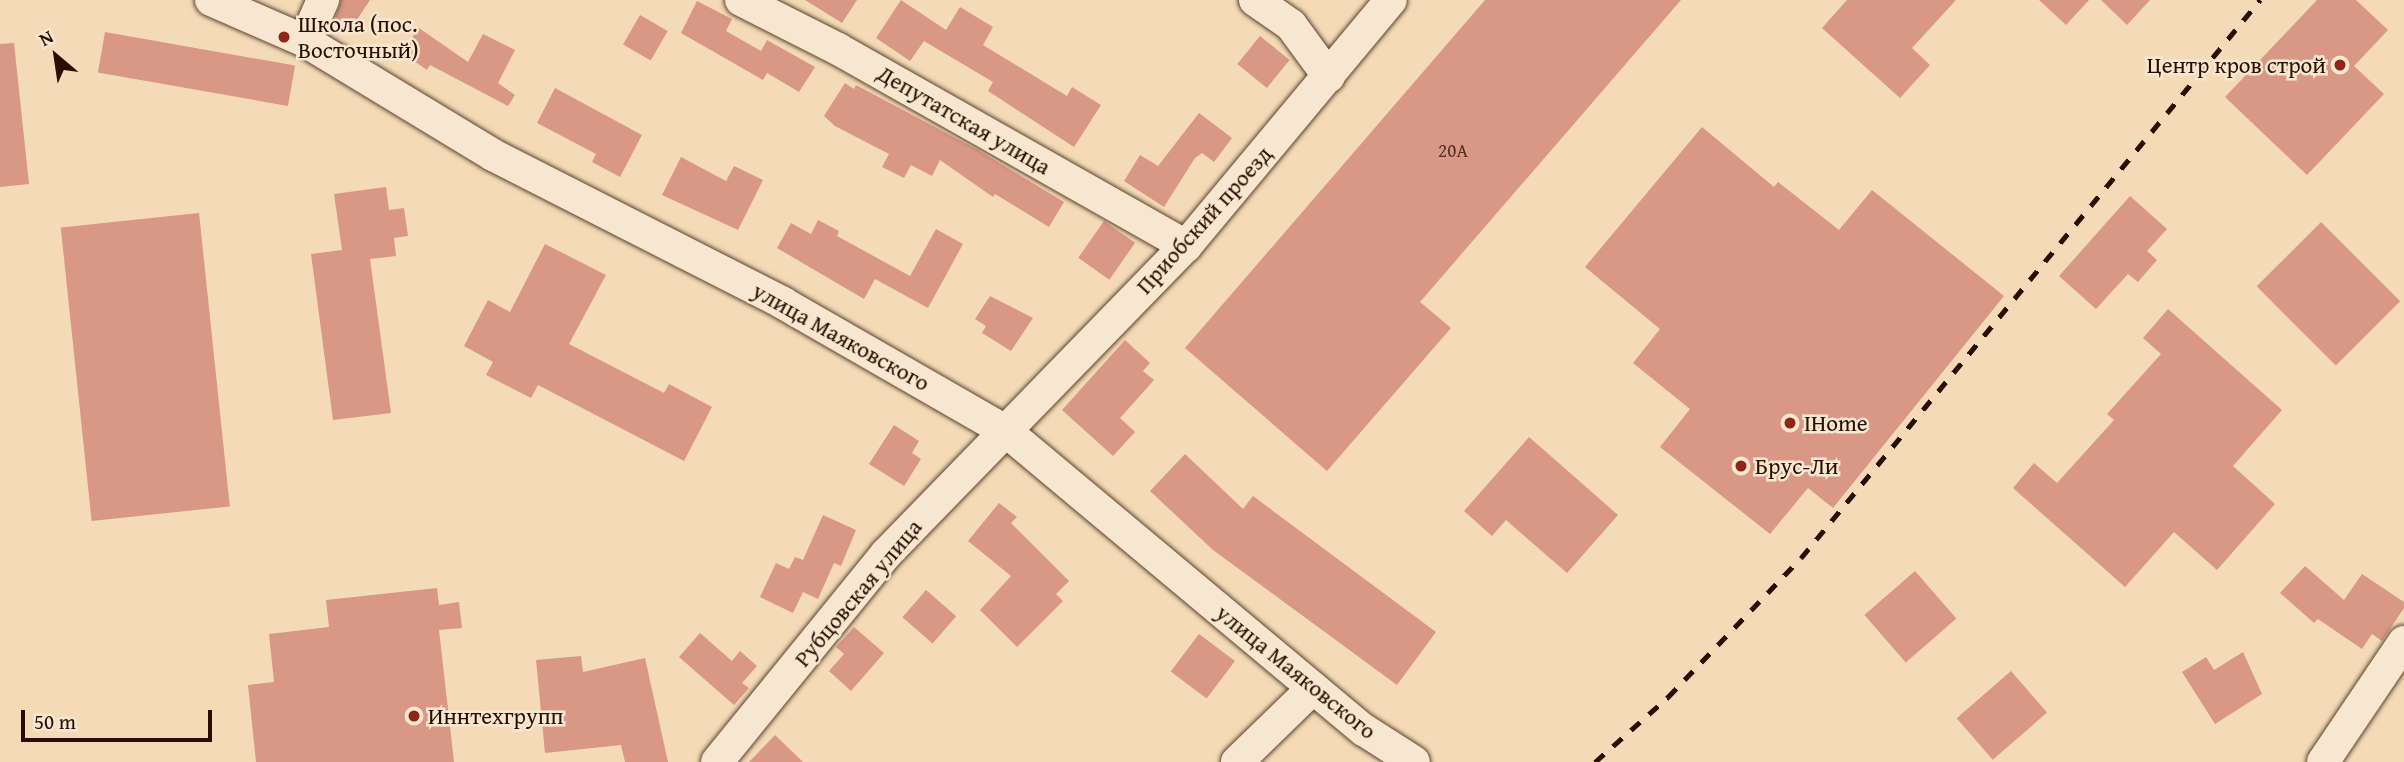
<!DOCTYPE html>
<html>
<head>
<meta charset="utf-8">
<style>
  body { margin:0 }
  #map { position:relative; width:2404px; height:762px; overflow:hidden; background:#f4dab6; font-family:"Gentium Book Plus",serif }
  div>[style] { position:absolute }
  .building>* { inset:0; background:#d99786; transform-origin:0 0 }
  .roads { filter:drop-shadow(0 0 2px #5b422f) drop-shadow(0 0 2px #5b422f) }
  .minor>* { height:32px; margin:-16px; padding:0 16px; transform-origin:16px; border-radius:16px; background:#f8e7d0 }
  .rail>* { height:5px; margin-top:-2.5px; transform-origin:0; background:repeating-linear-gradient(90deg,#280f02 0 12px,transparent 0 24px) }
  .dots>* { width:19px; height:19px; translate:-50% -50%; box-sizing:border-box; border:4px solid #f8e7d0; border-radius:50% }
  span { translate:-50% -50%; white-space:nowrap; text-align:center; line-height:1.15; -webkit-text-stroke:5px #f8e7d0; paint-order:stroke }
  .number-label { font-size:19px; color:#543123 }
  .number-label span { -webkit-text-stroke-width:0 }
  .poi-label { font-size:23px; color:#280f02 }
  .left { translate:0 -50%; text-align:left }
  .right { translate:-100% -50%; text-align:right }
  .street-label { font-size:23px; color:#280f02 }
  .north { position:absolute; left:21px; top:21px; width:70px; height:70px; -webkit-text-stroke:5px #f8e7d0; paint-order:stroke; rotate:331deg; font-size:19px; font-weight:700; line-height:28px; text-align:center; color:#280f02 }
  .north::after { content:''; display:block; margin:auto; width:24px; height:32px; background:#280f02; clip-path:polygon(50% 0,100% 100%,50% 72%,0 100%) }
  .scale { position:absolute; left:21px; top:710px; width:191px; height:32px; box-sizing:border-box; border:4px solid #280f02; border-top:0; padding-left:9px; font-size:21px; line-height:24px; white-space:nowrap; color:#280f02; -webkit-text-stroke:5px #f8e7d0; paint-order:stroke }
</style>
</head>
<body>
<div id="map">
  <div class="building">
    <i style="clip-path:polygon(341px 0,370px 0,350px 30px,335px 19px)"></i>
    <i style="clip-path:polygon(805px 0,857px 0,842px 23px)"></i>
    <i style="clip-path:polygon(901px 0,946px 30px,960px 7px,993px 27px,983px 45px,1067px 96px,1072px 87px,1101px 105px,1074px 147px,988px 91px,993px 82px,924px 41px,910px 61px,876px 38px)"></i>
    <i style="clip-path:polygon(1485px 0,1681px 0,1420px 302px,1451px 328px,1327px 471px,1185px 348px)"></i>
    <i style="clip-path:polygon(1847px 0,1956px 0,1912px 48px,1930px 65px,1900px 98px,1822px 28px)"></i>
    <i style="clip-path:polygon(2039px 0,2089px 0,2066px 25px)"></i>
    <i style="clip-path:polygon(2101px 0,2150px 0,2127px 25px)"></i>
    <i style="clip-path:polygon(2317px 0,2356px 0,2388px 30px,2354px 66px,2384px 94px,2307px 175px,2225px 97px)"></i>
    <i style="clip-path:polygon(697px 1px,732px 19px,726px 31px,761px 51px,767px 40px,815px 67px,799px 92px,767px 73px,763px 80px,681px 33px)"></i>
    <i style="left:640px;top:15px;width:32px;height:34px;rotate:30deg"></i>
    <i style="clip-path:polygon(419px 28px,468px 62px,483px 34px,515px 50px,498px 83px,515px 95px,508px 106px,430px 65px,427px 70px,401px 52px)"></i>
    <i style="left:105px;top:32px;width:193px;height:41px;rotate:10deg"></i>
    <i style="left:1260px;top:36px;width:38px;height:36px;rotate:39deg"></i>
    <i style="clip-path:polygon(14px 43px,29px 184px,0 187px,0 44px)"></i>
    <i style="clip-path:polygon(845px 83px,854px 89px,856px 85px,978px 150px,1064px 202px,1049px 227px,995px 194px,993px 197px,940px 160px,932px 176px,911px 165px,904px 178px,882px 167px,889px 154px,835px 126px,824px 116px)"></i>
    <i style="clip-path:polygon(555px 88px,642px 135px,620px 177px,592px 162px,596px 154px,537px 123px)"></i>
    <i style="clip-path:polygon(1199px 113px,1232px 138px,1214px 162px,1202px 153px,1195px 158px,1164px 207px,1124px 181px,1140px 155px,1158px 166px)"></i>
    <i style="clip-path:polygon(1702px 127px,1774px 187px,1778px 182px,1839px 230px,1872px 190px,2004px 296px,1833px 508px,1808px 488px,1770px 534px,1660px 447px,1690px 409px,1633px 363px,1660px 329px,1585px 267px)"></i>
    <i style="clip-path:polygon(681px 157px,726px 181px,734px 166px,763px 180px,738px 230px,662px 195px)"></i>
    <i style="clip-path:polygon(386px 187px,389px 210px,404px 208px,408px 236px,394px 238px,396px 256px,370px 259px,391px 413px,333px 420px,311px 254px,342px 250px,334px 194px)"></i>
    <i style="clip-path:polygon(2130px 196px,2167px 229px,2147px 251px,2157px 260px,2138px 282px,2128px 274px,2096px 309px,2059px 276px)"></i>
    <i style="left:199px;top:213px;width:295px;height:139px;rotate:84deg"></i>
    <i style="clip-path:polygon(818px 220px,839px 231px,837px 236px,910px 276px,936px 229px,963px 244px,928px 308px,875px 279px,864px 299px,777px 248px,791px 223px,811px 234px)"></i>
    <i style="left:1104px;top:221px;width:38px;height:45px;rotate:35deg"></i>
    <i style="left:2321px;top:222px;width:112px;height:91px;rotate:45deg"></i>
    <i style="clip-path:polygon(545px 244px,606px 275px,569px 344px,664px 393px,669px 384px,712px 407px,684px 461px,538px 385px,531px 398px,486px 375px,493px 362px,464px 346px,488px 300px,510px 312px)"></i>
    <i style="clip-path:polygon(990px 296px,1033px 318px,1011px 351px,982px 333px,986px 326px,975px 319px)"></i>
    <i style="clip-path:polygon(2168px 309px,2282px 410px,2233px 466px,2275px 504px,2217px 570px,2174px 532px,2125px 587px,2013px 488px,2034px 463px,2057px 483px,2114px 420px,2107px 414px,2161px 354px,2143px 338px)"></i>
    <i style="clip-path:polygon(1125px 340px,1150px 363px,1143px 371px,1154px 380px,1120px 418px,1135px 432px,1113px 456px,1062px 410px)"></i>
    <i style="clip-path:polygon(894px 425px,919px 441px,912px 453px,921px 459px,904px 486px,869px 464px)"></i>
    <i style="clip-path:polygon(1529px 437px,1618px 515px,1567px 573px,1506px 520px,1492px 536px,1464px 511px)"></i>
    <i style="clip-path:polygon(1185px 454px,1243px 509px,1253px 496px,1436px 632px,1397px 685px,1213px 550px,1150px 491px)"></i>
    <i style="clip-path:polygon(999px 503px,1017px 517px,1011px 523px,1069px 581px,1056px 594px,1063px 601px,1017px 647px,980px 610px,1011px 576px,968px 541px)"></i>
    <i style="clip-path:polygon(823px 515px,856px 530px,841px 566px,834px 563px,818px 599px,803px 592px,793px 613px,760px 597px,776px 563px,789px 569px,795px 557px,803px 560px)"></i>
    <i style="clip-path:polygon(2305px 566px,2344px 600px,2362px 574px,2404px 602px,2404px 608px,2382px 641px,2372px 634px,2362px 649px,2318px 619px,2314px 623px,2280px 593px)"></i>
    <i style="left:1915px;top:571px;width:63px;height:67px;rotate:49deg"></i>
    <i style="clip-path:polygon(437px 588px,439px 605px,459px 602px,462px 628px,439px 630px,454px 762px,256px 762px,248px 685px,274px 682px,269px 634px,329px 627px,326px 600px)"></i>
    <i style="left:926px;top:590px;width:40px;height:36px;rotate:41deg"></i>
    <i style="clip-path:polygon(854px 627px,884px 653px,851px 691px,829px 671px,844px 654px,836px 647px)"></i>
    <i style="clip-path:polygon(700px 633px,732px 661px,740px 651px,757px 666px,742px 683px,749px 688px,734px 705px,679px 657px)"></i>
    <i style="left:1199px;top:634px;width:45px;height:47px;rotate:37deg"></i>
    <i style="clip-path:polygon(2243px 652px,2262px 694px,2215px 724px,2182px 672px,2206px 657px,2214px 670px)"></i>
    <i style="clip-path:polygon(581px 656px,583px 672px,645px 658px,668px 762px,625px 762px,621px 745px,545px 753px,536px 660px)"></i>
    <i style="left:2011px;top:671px;width:55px;height:72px;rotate:49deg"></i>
    <i style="clip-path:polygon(775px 735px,803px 762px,749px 762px)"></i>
  </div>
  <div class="roads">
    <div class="minor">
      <i style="left:211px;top:0;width:103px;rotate:23.6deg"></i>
      <i style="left:305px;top:41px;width:220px;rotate:31.2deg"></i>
      <i style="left:493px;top:155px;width:326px;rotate:27deg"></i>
      <i style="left:783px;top:303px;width:258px;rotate:29.9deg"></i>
      <i style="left:1007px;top:432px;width:465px;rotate:39.9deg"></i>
      <i style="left:1364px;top:730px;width:59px;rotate:32.6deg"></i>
      <i style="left:741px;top:0;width:109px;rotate:26.8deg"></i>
      <i style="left:838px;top:49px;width:400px;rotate:29.5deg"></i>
      <i style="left:1255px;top:0;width:44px;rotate:34.8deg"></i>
      <i style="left:1291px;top:25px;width:64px;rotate:53.8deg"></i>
      <i style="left:305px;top:41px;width:45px;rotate:-66.3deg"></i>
      <i style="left:717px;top:762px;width:268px;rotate:-50.9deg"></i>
      <i style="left:886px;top:554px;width:430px;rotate:-45.8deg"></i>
      <i style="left:1186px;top:246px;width:320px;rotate:-50.2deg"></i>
      <i style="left:1237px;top:762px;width:106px;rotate:-44.2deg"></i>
      <i style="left:2323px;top:762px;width:145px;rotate:-56deg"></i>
    </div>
  </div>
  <div class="rail">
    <i style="left:1595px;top:762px;width:98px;rotate:-41.7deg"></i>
    <i style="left:1668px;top:697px;width:192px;rotate:-46.3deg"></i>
    <i style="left:1801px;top:558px;width:723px;rotate:-50.56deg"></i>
  </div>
  <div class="dots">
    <i style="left:284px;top:37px;background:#8f2418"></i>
    <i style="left:2340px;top:65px;background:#8f2418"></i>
    <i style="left:1790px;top:423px;background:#8f2418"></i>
    <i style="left:1741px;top:466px;background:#8f2418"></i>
    <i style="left:414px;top:716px;background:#8f2418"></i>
  </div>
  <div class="number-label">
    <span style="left:1453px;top:151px">20А</span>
  </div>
  <div class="poi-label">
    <span class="left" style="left:298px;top:37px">Школа (пос.<br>Восточный)</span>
    <span class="right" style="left:2326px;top:65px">Центр кров строй</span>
    <span class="left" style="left:1804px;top:423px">IHome</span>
    <span class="left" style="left:1755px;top:466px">Брус-Ли</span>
    <span class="left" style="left:428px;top:716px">Иннтехгрупп</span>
  </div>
  <div class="street-label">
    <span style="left:964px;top:120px;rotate:30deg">Депутатская улица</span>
    <span style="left:1204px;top:220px;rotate:-48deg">Приобский проезд</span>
    <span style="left:841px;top:337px;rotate:29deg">улица Маяковского</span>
    <span style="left:858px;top:593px;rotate:-50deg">Рубцовская улица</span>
    <span style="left:1296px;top:672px;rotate:39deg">улица Маяковского</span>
  </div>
  <div class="north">N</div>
  <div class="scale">50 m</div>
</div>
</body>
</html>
